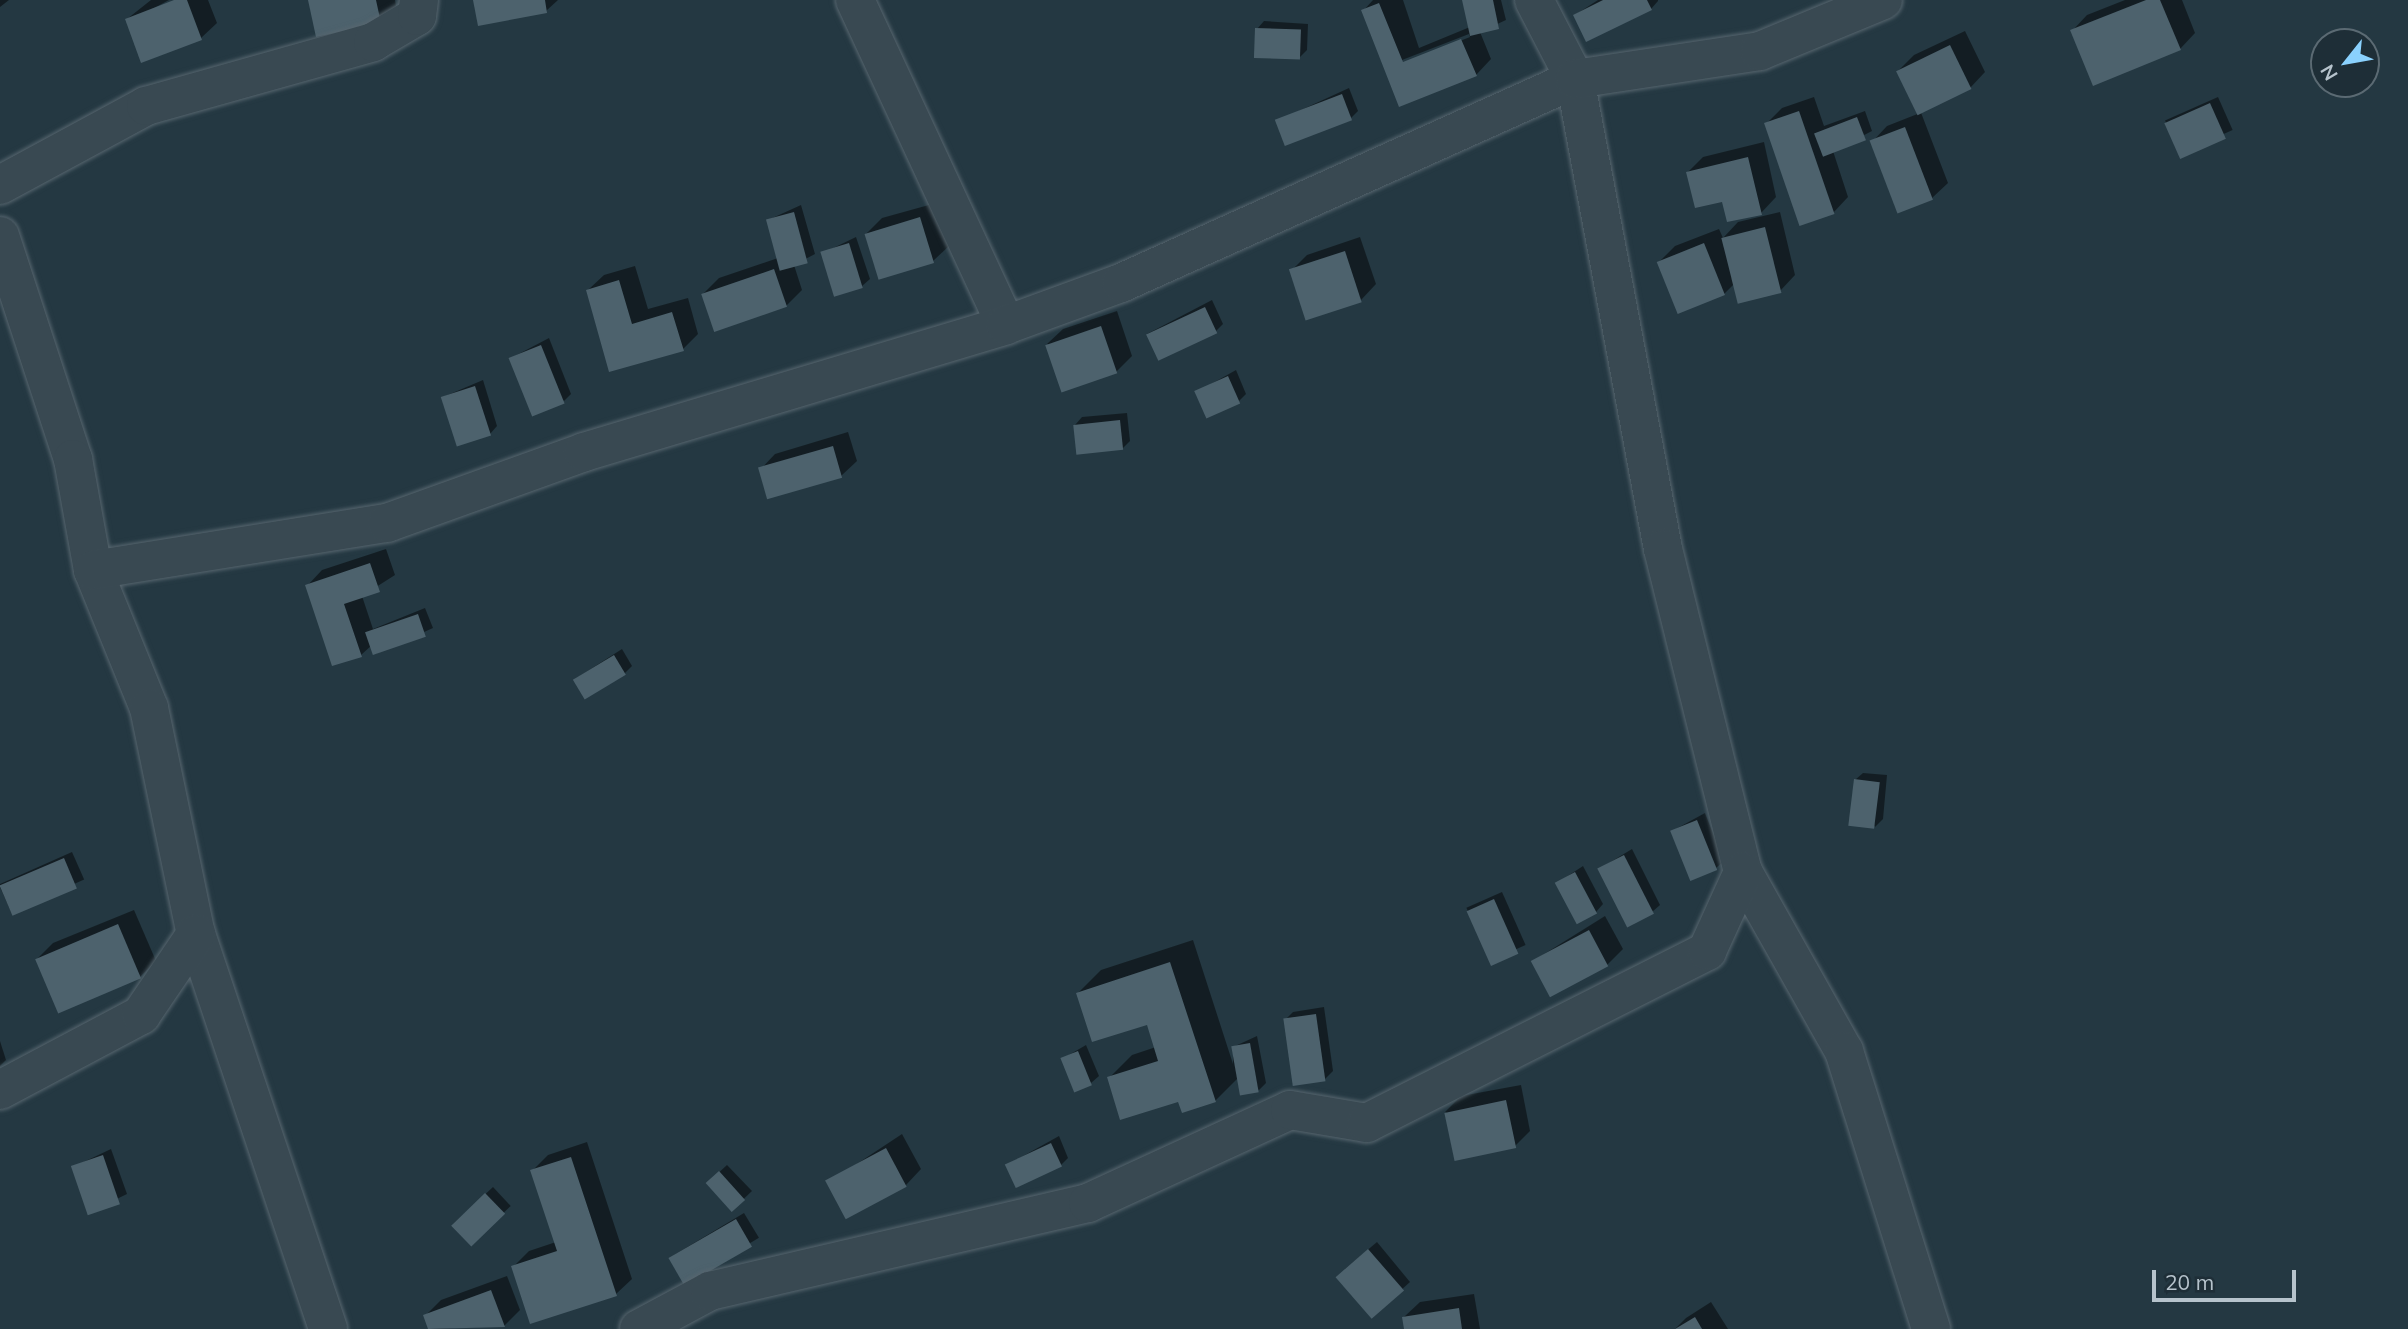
<!DOCTYPE html>
<html>
<head>
<meta charset="utf-8">
<style>
  body { margin:0 }
  #map { position:relative; width:2408px; height:1329px; overflow:hidden; background:#243842; font-family:Mulish,sans-serif }
  div>[style] { position:absolute }
  .shadow>* { inset:0; background:#0007; transform-origin:0 0 }
  .building>* { inset:0; background:#4d626d; transform-origin:0 0 }
  .roads { filter:drop-shadow(0 0 2px #57666f) drop-shadow(0 0 2px #57666f) }
  .minor>* { height:38px; margin:-19px; padding:0 19px; transform-origin:19px; border-radius:19px; background:#394952 }
  span { translate:-50% -50%; white-space:nowrap; text-align:center; line-height:1.15; -webkit-text-stroke:7px #1e2e37; paint-order:stroke }
  .north { position:absolute; left:2310px; top:28px; width:70px; height:70px; box-sizing:border-box; background:#1e2e37; border:2px solid #5b6a73; border-radius:50%; rotate:239deg; font-size:19px; font-weight:700; line-height:28px; text-align:center; color:#b6c3cc }
  .north::after { content:''; display:block; margin:auto; width:24px; height:32px; background:#8ad1fd; clip-path:polygon(50% 0,100% 100%,50% 72%,0 100%) }
  .scale { position:absolute; left:2152px; top:1270px; width:144px; height:32px; box-sizing:border-box; border:4px solid #b6c3cc; border-top:0; padding-left:9px; font-size:21px; line-height:24px; white-space:nowrap; color:#b6c3cc; -webkit-text-stroke:5px #1e2e37; paint-order:stroke }
</style>
</head>
<body>
<div id="map">
  <div class="shadow">
    <i style="clip-path:polygon(0 0,9px 0,0 7px)"></i>
    <i style="clip-path:polygon(151px 0,169px 0,143px 14px,179px 0,208px 0,217px 23px,201px 38px,127px 19px)"></i>
    <i style="clip-path:polygon(310px 0,395px 0,396px 6px,380px 22px)"></i>
    <i style="clip-path:polygon(475px 0,558px 0,546px 11px)"></i>
    <i style="clip-path:polygon(evenodd,1373px 0,1403px 0,1419px 48px,1470px 27px,1463px 0,1501px 0,1506px 20px,1480px 32px,1491px 59px,1476px 75px,1400px 105px,1363px 11px,1373px 0,1469px 34px,1470px 37px,1402px 64px,1402px 60px,1469px 34px)"></i>
    <i style="clip-path:polygon(1598px 0,1658px 0,1658px 1px,1651px 9px,1575px 15px)"></i>
    <i style="clip-path:polygon(2125px 0,2182px 0,2195px 33px,2180px 49px,2072px 31px,2087px 15px)"></i>
    <i style="clip-path:polygon(1264px 21px,1308px 24px,1307px 50px,1299px 58px,1257px 29px)"></i>
    <i style="clip-path:polygon(1965px 31px,1985px 72px,1970px 88px,1920px 110px,1948px 183px,1932px 198px,1872px 142px,1887px 126px,1920px 113px,1898px 71px,1914px 55px)"></i>
    <i style="clip-path:polygon(1349px 88px,1358px 111px,1351px 118px,1277px 121px)"></i>
    <i style="clip-path:polygon(1814px 97px,1824px 126px,1865px 111px,1872px 131px,1833px 151px,1848px 197px,1833px 213px,1766px 124px,1782px 108px)"></i>
    <i style="left:2218px;top:97px;width:36px;height:58px;rotate:66deg"></i>
    <i style="clip-path:polygon(1764px 142px,1776px 197px,1761px 213px,1724px 200px,1688px 172px,1703px 157px)"></i>
    <i style="clip-path:polygon(936px 203px,949px 246px,933px 261px,866px 234px,882px 218px)"></i>
    <i style="clip-path:polygon(801px 205px,815px 254px,794px 265px,802px 290px,786px 306px,703px 294px,719px 278px,778px 258px,768px 220px)"></i>
    <i style="clip-path:polygon(1780px 212px,1795px 275px,1780px 291px,1734px 284px,1724px 294px,1659px 262px,1675px 246px,1719px 229px,1723px 238px,1738px 222px)"></i>
    <i style="clip-path:polygon(856px 237px,870px 279px,862px 286px,823px 253px)"></i>
    <i style="clip-path:polygon(1360px 237px,1376px 284px,1361px 300px,1291px 271px,1307px 255px)"></i>
    <i style="clip-path:polygon(635px 266px,648px 309px,688px 298px,698px 334px,683px 349px,611px 370px,588px 290px,604px 275px)"></i>
    <i style="clip-path:polygon(1212px 300px,1223px 324px,1216px 331px,1147px 334px)"></i>
    <i style="clip-path:polygon(1117px 311px,1132px 356px,1116px 372px,1047px 344px,1063px 329px)"></i>
    <i style="clip-path:polygon(549px 338px,571px 394px,564px 401px,511px 358px)"></i>
    <i style="clip-path:polygon(1236px 370px,1246px 394px,1239px 401px,1197px 392px)"></i>
    <i style="clip-path:polygon(483px 380px,497px 426px,490px 434px,443px 397px)"></i>
    <i style="clip-path:polygon(1127px 413px,1130px 441px,1122px 449px,1075px 425px,1082px 417px)"></i>
    <i style="clip-path:polygon(848px 432px,857px 461px,841px 476px,760px 470px,775px 454px)"></i>
    <i style="clip-path:polygon(386px 549px,395px 575px,362px 596px,373px 629px,425px 608px,433px 628px,375px 654px,372px 645px,361px 655px,307px 586px,322px 570px)"></i>
    <i style="clip-path:polygon(622px 649px,632px 666px,624px 674px,575px 679px)"></i>
    <i style="clip-path:polygon(1863px 773px,1887px 775px,1883px 819px,1875px 827px,1855px 780px)"></i>
    <i style="clip-path:polygon(1705px 813px,1724px 861px,1716px 868px,1672px 831px)"></i>
    <i style="clip-path:polygon(1632px 849px,1660px 905px,1652px 912px,1599px 869px)"></i>
    <i style="left:72px;top:852px;width:30px;height:80px;rotate:66deg"></i>
    <i style="clip-path:polygon(1583px 866px,1603px 904px,1596px 912px,1557px 883px)"></i>
    <i style="left:1502px;top:892px;width:58px;height:39px;rotate:66deg"></i>
    <i style="clip-path:polygon(134px 910px,156px 961px,140px 977px,37px 959px,53px 943px)"></i>
    <i style="clip-path:polygon(1605px 916px,1623px 949px,1607px 965px,1533px 961px)"></i>
    <i style="clip-path:polygon(1193px 940px,1233px 1064px,1233px 1047px,1257px 1036px,1266px 1083px,1259px 1090px,1239px 1077px,1215px 1101px,1179px 1099px,1109px 1078px,1132px 1055px,1156px 1047px,1148px 1022px,1078px 993px,1101px 970px)"></i>
    <i style="clip-path:polygon(1324px 1007px,1333px 1071px,1325px 1079px,1285px 1020px,1293px 1012px)"></i>
    <i style="clip-path:polygon(0 1041px,6px 1060px,0 1066px)"></i>
    <i style="clip-path:polygon(1086px 1045px,1099px 1076px,1091px 1083px,1062px 1059px)"></i>
    <i style="clip-path:polygon(1521px 1085px,1530px 1131px,1515px 1146px,1445px 1112px,1461px 1096px)"></i>
    <i style="clip-path:polygon(902px 1134px,921px 1169px,906px 1185px,828px 1183px)"></i>
    <i style="clip-path:polygon(1059px 1136px,1068px 1158px,1061px 1165px,1007px 1165px)"></i>
    <i style="clip-path:polygon(587px 1142px,632px 1279px,616px 1294px,513px 1267px,529px 1251px,556px 1242px,532px 1171px,548px 1155px)"></i>
    <i style="clip-path:polygon(111px 1149px,127px 1194px,88px 1213px,73px 1167px)"></i>
    <i style="clip-path:polygon(727px 1165px,752px 1191px,732px 1210px,715px 1176px)"></i>
    <i style="left:493px;top:1187px;width:26px;height:54px;rotate:47deg"></i>
    <i style="left:744px;top:1213px;width:29px;height:86px;rotate:59deg"></i>
    <i style="clip-path:polygon(1377px 1242px,1410px 1282px,1371px 1317px,1345px 1269px)"></i>
    <i style="clip-path:polygon(507px 1276px,520px 1310px,504px 1326px,430px 1329px,425px 1316px,441px 1300px)"></i>
    <i style="clip-path:polygon(1474px 1294px,1480px 1329px,1406px 1329px,1404px 1317px,1420px 1302px)"></i>
    <i style="clip-path:polygon(1711px 1302px,1728px 1329px,1675px 1329px,1686px 1318px)"></i>
  </div>
  <div class="building">
    <i style="clip-path:polygon(174px 0,187px 0,202px 40px,141px 63px,125px 19px)"></i>
    <i style="clip-path:polygon(308px 0,376px 0,381px 23px,316px 37px)"></i>
    <i style="clip-path:polygon(473px 0,545px 0,547px 13px,478px 26px)"></i>
    <i style="clip-path:polygon(1462px 0,1493px 0,1499px 29px,1470px 36px)"></i>
    <i style="clip-path:polygon(1603px 0,1647px 0,1652px 10px,1586px 42px,1573px 15px)"></i>
    <i style="clip-path:polygon(2146px 0,2160px 0,2181px 50px,2093px 86px,2070px 30px)"></i>
    <i style="clip-path:polygon(1379px 3px,1403px 62px,1461px 39px,1477px 76px,1399px 107px,1361px 10px)"></i>
    <i style="left:1255px;top:28px;width:46px;height:30px;rotate:2deg"></i>
    <i style="left:1950px;top:45px;width:49px;height:60px;rotate:64deg"></i>
    <i style="left:1342px;top:94px;width:28px;height:72px;rotate:69deg"></i>
    <i style="left:2210px;top:103px;width:39px;height:50px;rotate:66deg"></i>
    <i style="left:1799px;top:111px;width:109px;height:37px;rotate:71deg"></i>
    <i style="left:1857px;top:117px;width:25px;height:46px;rotate:69deg"></i>
    <i style="left:1905px;top:127px;width:78px;height:38px;rotate:69deg"></i>
    <i style="clip-path:polygon(1748px 157px,1762px 215px,1727px 222px,1722px 202px,1695px 208px,1686px 172px)"></i>
    <i style="left:794px;top:212px;width:53px;height:29px;rotate:75deg"></i>
    <i style="left:920px;top:217px;width:48px;height:58px;rotate:73deg"></i>
    <i style="left:1765px;top:227px;width:68px;height:45px;rotate:76deg"></i>
    <i style="left:849px;top:243px;width:47px;height:30px;rotate:73deg"></i>
    <i style="left:1704px;top:243px;width:56px;height:51px;rotate:68deg"></i>
    <i style="left:1345px;top:251px;width:54px;height:59px;rotate:72deg"></i>
    <i style="left:774px;top:269px;width:40px;height:77px;rotate:71deg"></i>
    <i style="clip-path:polygon(619px 280px,632px 324px,672px 312px,684px 351px,609px 372px,586px 290px)"></i>
    <i style="left:1205px;top:307px;width:29px;height:65px;rotate:65deg"></i>
    <i style="left:1101px;top:326px;width:50px;height:59px;rotate:71deg"></i>
    <i style="left:541px;top:345px;width:63px;height:35px;rotate:68deg"></i>
    <i style="left:1228px;top:376px;width:30px;height:37px;rotate:66deg"></i>
    <i style="left:475px;top:386px;width:52px;height:36px;rotate:72deg"></i>
    <i style="left:1120px;top:420px;width:30px;height:47px;rotate:84deg"></i>
    <i style="left:833px;top:446px;width:33px;height:78px;rotate:74deg"></i>
    <i style="clip-path:polygon(370px 563px,380px 592px,344px 604px,362px 657px,332px 666px,305px 585px)"></i>
    <i style="left:418px;top:614px;width:24px;height:56px;rotate:71deg"></i>
    <i style="left:614px;top:655px;width:23px;height:48px;rotate:59deg"></i>
    <i style="left:1854px;top:779px;width:26px;height:47px;rotate:7deg"></i>
    <i style="left:1697px;top:820px;width:54px;height:29px;rotate:68deg"></i>
    <i style="left:1624px;top:855px;width:66px;height:30px;rotate:63deg"></i>
    <i style="left:64px;top:858px;width:33px;height:70px;rotate:67deg"></i>
    <i style="left:1575px;top:872px;width:47px;height:23px;rotate:62deg"></i>
    <i style="left:1494px;top:899px;width:60px;height:30px;rotate:66deg"></i>
    <i style="left:118px;top:924px;width:59px;height:90px;rotate:67deg"></i>
    <i style="left:1589px;top:930px;width:41px;height:66px;rotate:62deg"></i>
    <i style="clip-path:polygon(1170px 962px,1216px 1102px,1182px 1113px,1178px 1102px,1120px 1120px,1107px 1077px,1158px 1061px,1147px 1025px,1092px 1042px,1076px 993px)"></i>
    <i style="left:1316px;top:1014px;width:68px;height:33px;rotate:82deg"></i>
    <i style="left:1250px;top:1043px;width:50px;height:19px;rotate:80deg"></i>
    <i style="left:1078px;top:1051px;width:37px;height:19px;rotate:68deg"></i>
    <i style="left:1506px;top:1100px;width:49px;height:63px;rotate:78deg"></i>
    <i style="left:1051px;top:1143px;width:26px;height:51px;rotate:65deg"></i>
    <i style="left:886px;top:1148px;width:44px;height:69px;rotate:62deg"></i>
    <i style="left:103px;top:1155px;width:52px;height:34px;rotate:71deg"></i>
    <i style="clip-path:polygon(571px 1157px,617px 1296px,530px 1324px,511px 1266px,557px 1251px,530px 1170px)"></i>
    <i style="left:719px;top:1171px;width:39px;height:18px;rotate:48deg"></i>
    <i style="left:485px;top:1193px;width:29px;height:47px;rotate:46deg"></i>
    <i style="left:736px;top:1219px;width:32px;height:78px;rotate:60deg"></i>
    <i style="left:1368px;top:1249px;width:55px;height:43px;rotate:49deg"></i>
    <i style="clip-path:polygon(491px 1290px,505px 1327px,428px 1329px,423px 1315px)"></i>
    <i style="clip-path:polygon(1459px 1308px,1462px 1329px,1404px 1329px,1402px 1317px)"></i>
    <i style="clip-path:polygon(1695px 1317px,1702px 1329px,1675px 1329px)"></i>
  </div>
  <div class="roads">
    <div class="minor">
      <i style="left:855px;top:0;width:358px;rotate:65.1deg"></i>
      <i style="left:1534px;top:0;width:89px;rotate:62.6deg"></i>
      <i style="left:1575px;top:79px;width:478px;rotate:79.4deg"></i>
      <i style="left:1663px;top:549px;width:333px;rotate:76.1deg"></i>
      <i style="left:1743px;top:872px;width:206px;rotate:60.6deg"></i>
      <i style="left:1844px;top:1051px;width:291px;rotate:72.6deg"></i>
      <i style="left:0;top:185px;width:166px;rotate:-28.4deg"></i>
      <i style="left:146px;top:106px;width:236px;rotate:-15.7deg"></i>
      <i style="left:373px;top:42px;width:51px;rotate:-30.6deg"></i>
      <i style="left:417px;top:16px;width:16px;rotate:-83deg"></i>
      <i style="left:0;top:236px;width:235px;rotate:71.9deg"></i>
      <i style="left:73px;top:459px;width:113px;rotate:79.8deg"></i>
      <i style="left:93px;top:570px;width:149px;rotate:67.9deg"></i>
      <i style="left:149px;top:708px;width:231px;rotate:78.3deg"></i>
      <i style="left:196px;top:934px;width:416px;rotate:71.5deg"></i>
      <i style="left:93px;top:570px;width:298px;rotate:-9.1deg"></i>
      <i style="left:387px;top:523px;width:209px;rotate:-19.8deg"></i>
      <i style="left:584px;top:452px;width:441px;rotate:-16.7deg"></i>
      <i style="left:1006px;top:325px;width:122px;rotate:-20.1deg"></i>
      <i style="left:1121px;top:283px;width:498px;rotate:-24.2deg"></i>
      <i style="left:1575px;top:79px;width:187px;rotate:-8.6deg"></i>
      <i style="left:1760px;top:51px;width:133px;rotate:-22.5deg"></i>
      <i style="left:0;top:1090px;width:160px;rotate:-28deg"></i>
      <i style="left:141px;top:1015px;width:98px;rotate:-55.8deg"></i>
      <i style="left:639px;top:1329px;width:81px;rotate:-28.2deg"></i>
      <i style="left:710px;top:1291px;width:388px;rotate:-13.1deg"></i>
      <i style="left:1088px;top:1203px;width:222px;rotate:-24.7deg"></i>
      <i style="left:1290px;top:1110px;width:78px;rotate:9.6deg"></i>
      <i style="left:1367px;top:1123px;width:381px;rotate:-26.8deg"></i>
      <i style="left:1707px;top:951px;width:87px;rotate:-65.5deg"></i>
    </div>
  </div>
  <div class="north">N</div>
  <div class="scale">20 m</div>
</div>
</body>
</html>
